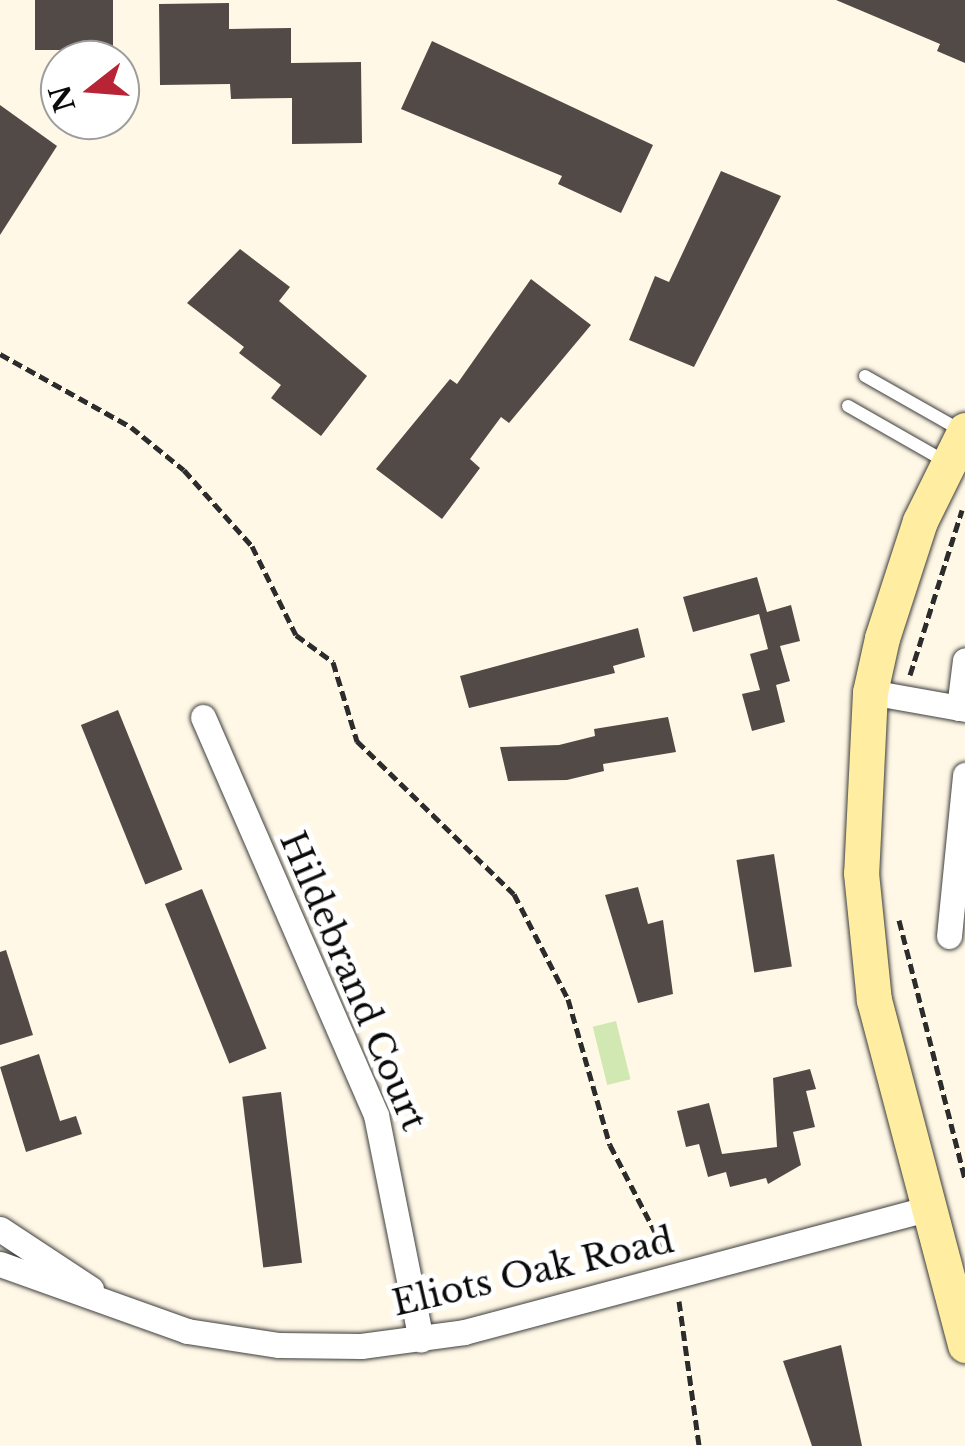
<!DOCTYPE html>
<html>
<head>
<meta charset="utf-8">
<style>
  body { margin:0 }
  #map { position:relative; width:965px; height:1446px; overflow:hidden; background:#fff8e6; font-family:"Libre Baskerville",serif }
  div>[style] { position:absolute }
  .green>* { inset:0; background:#d2e8b2; transform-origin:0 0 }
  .building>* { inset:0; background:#524a46; transform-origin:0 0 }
  .path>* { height:5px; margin-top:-2.5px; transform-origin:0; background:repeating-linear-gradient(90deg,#2c2c2c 0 10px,transparent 0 15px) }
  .roads { filter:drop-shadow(0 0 2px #3d3d3d) drop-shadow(0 0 2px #3d3d3d) }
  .lane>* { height:12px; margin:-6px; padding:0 6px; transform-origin:6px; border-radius:6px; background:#fff }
  .street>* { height:25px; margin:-12.5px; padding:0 12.5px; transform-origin:12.5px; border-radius:12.5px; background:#fff }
  .secondary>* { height:35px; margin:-17.5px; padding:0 17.5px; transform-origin:17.5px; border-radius:17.5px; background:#ffeea1 }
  span { translate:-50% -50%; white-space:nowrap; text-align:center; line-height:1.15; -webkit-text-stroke:10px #fff; paint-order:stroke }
  .street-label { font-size:35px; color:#0a0a0a }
  .north { position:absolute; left:40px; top:40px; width:100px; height:100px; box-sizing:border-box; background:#fff; border:2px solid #9d9d9d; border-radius:50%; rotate:253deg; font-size:28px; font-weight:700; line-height:40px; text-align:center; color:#0a0a0a }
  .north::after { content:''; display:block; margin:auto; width:35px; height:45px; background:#b82335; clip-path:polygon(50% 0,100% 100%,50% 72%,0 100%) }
</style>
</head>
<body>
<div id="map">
  <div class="green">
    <i style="left:616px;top:1021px;width:60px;height:24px;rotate:76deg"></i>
  </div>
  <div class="building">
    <i style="left:35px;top:0;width:78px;height:50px"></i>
    <i style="clip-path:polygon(836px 0,965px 0,965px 63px,937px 51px,940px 44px)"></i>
    <i style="clip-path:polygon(229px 3px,229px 29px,291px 28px,291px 63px,361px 62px,362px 143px,292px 144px,292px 98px,231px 99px,230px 84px,160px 85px,159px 4px)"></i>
    <i style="clip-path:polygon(432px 41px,653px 145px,621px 213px,558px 184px,562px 176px,401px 109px)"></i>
    <i style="clip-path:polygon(0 105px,57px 146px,0 235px)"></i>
    <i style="clip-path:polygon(721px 171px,781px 196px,694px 367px,629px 340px,655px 276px,669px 282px)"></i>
    <i style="clip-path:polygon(240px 249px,290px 287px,279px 301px,367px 376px,321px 436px,271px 398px,281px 385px,239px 353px,244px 347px,187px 303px)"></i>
    <i style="clip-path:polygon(531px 279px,591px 325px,509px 423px,501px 417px,470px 459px,480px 468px,442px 519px,376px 469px,450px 379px,457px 384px)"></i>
    <i style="clip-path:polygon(757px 577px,767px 612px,791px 605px,800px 641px,780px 646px,790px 681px,776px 685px,785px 722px,752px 731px,742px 694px,760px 690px,750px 654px,768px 649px,759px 614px,693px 632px,683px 597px)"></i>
    <i style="clip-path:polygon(638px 628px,645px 657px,613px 666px,615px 673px,469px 708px,460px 676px)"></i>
    <i style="left:118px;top:710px;width:172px;height:40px;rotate:68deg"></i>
    <i style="clip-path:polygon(668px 717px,676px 752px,603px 764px,604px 771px,567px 780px,508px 781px,500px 747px,559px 745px,595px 736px,594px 729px)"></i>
    <i style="left:774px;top:854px;width:114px;height:38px;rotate:81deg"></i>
    <i style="clip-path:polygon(638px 887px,648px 924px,663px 920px,673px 994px,638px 1003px,605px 895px)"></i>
    <i style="left:202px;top:889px;width:172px;height:40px;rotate:68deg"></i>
    <i style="clip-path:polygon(6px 950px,33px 1035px,0 1045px,0 952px)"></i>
    <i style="clip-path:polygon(39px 1054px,60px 1121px,76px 1116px,82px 1134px,26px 1152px,0 1067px)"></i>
    <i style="clip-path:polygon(810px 1069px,816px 1089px,806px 1091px,815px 1127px,793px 1132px,801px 1165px,768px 1184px,766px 1178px,730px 1187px,726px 1172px,708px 1177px,699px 1144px,686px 1147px,677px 1111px,709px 1103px,722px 1154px,777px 1147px,773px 1078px)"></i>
    <i style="left:281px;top:1092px;width:172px;height:39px;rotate:83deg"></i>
    <i style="clip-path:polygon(841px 1345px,862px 1446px,812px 1446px,783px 1361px)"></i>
  </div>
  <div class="path">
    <i style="left:0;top:354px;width:150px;rotate:29.1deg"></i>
    <i style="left:131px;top:427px;width:68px;rotate:39.1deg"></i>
    <i style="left:184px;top:470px;width:102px;rotate:48.2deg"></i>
    <i style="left:252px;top:546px;width:99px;rotate:63.7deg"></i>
    <i style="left:296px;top:635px;width:46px;rotate:36.1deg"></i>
    <i style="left:333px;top:662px;width:83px;rotate:73.1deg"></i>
    <i style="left:357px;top:741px;width:219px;rotate:44.3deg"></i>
    <i style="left:514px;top:894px;width:118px;rotate:62.8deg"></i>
    <i style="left:568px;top:999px;width:152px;rotate:74deg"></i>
    <i style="left:610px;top:1145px;width:119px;rotate:62.6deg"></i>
    <i style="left:910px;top:675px;width:173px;rotate:-72.5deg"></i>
    <i style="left:899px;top:920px;width:266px;rotate:75.7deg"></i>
    <i style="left:679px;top:1301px;width:146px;rotate:82.1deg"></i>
  </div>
  <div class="roads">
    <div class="lane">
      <i style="left:865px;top:376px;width:112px;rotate:29.6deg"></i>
      <i style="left:848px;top:406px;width:113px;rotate:29.7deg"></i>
    </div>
    <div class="street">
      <i style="left:870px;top:692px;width:97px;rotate:10.1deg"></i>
      <i style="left:959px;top:708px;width:48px;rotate:-82.9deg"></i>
      <i style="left:203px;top:717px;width:434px;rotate:66.5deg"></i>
      <i style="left:376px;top:1115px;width:229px;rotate:78.7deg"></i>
      <i style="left:949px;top:936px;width:162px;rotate:-84.3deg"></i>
      <i style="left:0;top:1229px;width:109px;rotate:33.4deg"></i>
      <i style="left:0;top:1264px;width:199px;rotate:19.7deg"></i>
      <i style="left:187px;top:1331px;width:93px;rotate:8.7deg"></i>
      <i style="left:279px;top:1345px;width:82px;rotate:0.7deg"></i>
      <i style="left:361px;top:1346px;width:104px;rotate:-7.7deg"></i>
      <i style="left:464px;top:1332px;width:481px;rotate:-14.9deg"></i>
    </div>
    <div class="secondary">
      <i style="left:965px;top:430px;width:102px;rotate:116.3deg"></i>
      <i style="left:920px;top:521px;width:123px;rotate:108deg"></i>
      <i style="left:882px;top:638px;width:55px;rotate:102.5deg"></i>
      <i style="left:870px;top:692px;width:181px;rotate:92.8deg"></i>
      <i style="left:861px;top:873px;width:128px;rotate:84.2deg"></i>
      <i style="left:874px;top:1000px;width:357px;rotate:75.2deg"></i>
    </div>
  </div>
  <div class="street-label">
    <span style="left:353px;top:981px;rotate:67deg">Hildebrand Court</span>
    <span style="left:533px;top:1272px;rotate:-13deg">Eliots Oak Road</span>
  </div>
  <div class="north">N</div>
</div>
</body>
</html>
